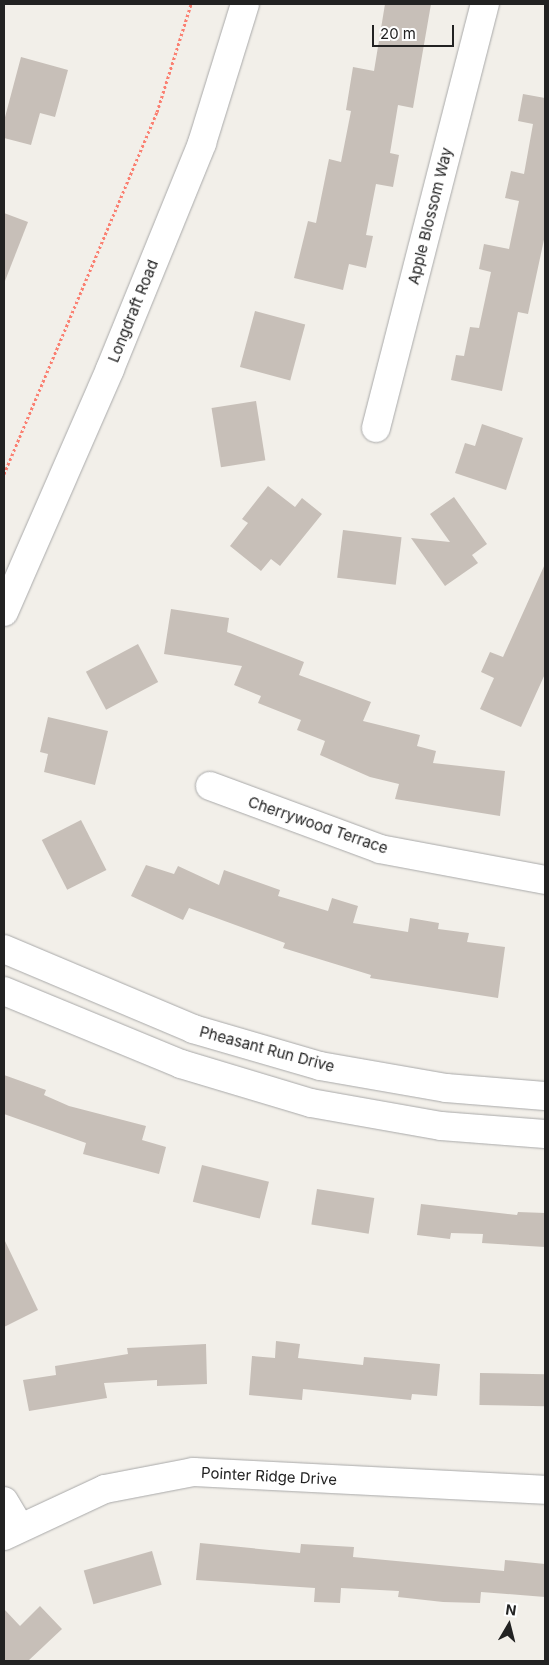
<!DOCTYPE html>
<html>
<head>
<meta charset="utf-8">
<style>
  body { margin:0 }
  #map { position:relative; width:549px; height:1665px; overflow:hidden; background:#f2efe9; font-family:Inter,sans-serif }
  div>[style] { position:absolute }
  .building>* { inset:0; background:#c7bfb8; transform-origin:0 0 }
  .path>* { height:3px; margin-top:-1.5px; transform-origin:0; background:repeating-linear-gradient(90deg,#fa8072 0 2.5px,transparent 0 5px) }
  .roads { filter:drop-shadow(0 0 1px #a9a9a9) drop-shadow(0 0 1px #a9a9a9) }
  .minor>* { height:28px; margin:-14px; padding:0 14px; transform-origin:14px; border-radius:14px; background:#fff }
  span { translate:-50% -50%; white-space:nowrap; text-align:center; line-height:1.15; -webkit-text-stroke:4px #fff; paint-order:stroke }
  .street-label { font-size:15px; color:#222 }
  .frame { position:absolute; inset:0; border:5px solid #222; pointer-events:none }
  .north { position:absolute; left:484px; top:1600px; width:50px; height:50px; -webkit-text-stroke:4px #fff; paint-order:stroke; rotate:8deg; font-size:14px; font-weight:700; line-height:20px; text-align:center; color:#222 }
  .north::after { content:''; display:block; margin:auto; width:18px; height:22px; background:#222; clip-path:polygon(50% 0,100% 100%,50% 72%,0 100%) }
  .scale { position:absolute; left:372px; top:25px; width:82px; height:22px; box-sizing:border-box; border:2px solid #222; border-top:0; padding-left:6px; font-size:15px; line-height:18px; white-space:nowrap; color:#222; -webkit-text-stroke:4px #fff; paint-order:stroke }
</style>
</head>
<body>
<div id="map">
  <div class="building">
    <i style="clip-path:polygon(385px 4px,431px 4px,413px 108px,398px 105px,390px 153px,399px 155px,393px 187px,376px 184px,366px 235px,373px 236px,366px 268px,349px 264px,343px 290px,294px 278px,308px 221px,316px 223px,329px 159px,341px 162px,351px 111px,346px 110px,353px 67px,374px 71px)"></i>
    <i style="clip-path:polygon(21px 57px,68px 70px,55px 117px,40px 113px,31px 145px,4px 138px,4px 121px)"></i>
    <i style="clip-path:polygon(523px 94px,545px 98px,545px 235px,528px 314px,518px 312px,502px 391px,451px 380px,456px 355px,464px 356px,470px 327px,479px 328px,491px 272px,479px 269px,484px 244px,509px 249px,519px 201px,505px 198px,511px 171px,524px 174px,533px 124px,518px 121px)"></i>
    <i style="clip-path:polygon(4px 213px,28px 222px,5px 281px,4px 281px)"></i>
    <i style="left:255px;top:311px;width:52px;height:58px;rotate:15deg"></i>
    <i style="left:256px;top:401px;width:60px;height:45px;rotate:81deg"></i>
    <i style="clip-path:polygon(482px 424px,523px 438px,506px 490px,455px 473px,465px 443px,475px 446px)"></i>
    <i style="clip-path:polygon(268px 486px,295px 507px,302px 498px,322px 514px,280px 566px,271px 559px,261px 571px,230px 546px,248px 523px,242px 519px)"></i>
    <i style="clip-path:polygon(454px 497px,487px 544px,472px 555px,478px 563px,445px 586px,411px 538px,450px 542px,430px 514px)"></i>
    <i style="left:343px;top:530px;width:59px;height:48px;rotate:7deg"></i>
    <i style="clip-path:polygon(545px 564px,545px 674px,521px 727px,480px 709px,494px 678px,481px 672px,490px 652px,503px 657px)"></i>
    <i style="clip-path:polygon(171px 609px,229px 618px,227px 632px,304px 662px,299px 675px,371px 702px,363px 721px,420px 735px,417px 746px,436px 751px,433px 763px,505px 771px,500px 816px,395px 799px,399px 784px,370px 777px,320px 755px,325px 741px,297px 730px,301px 720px,258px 703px,261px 696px,234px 685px,242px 666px,164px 654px)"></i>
    <i style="left:138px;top:644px;width:43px;height:59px;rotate:62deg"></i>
    <i style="clip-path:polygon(48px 717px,108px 731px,95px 785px,44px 772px,48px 754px,40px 752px)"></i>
    <i style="left:81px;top:820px;width:56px;height:44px;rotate:63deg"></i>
    <i style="clip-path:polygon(146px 865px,174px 874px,178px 866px,219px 885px,224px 870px,280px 890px,278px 896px,328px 911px,332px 898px,358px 906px,353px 923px,408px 932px,410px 918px,439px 923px,438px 929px,469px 933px,467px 942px,505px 947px,498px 998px,370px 978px,371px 975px,283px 948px,285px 943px,189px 908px,183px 920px,131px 896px)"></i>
    <i style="clip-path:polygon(4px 1075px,46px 1090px,44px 1095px,69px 1106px,146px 1126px,142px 1140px,166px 1147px,159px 1174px,83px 1154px,86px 1143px,4px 1114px)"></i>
    <i style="left:202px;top:1165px;width:69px;height:38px;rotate:14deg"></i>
    <i style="left:317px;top:1189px;width:58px;height:36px;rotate:9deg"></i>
    <i style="clip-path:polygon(421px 1204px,517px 1215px,518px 1212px,545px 1213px,545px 1247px,482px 1243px,483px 1234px,451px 1233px,450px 1239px,417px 1235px)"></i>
    <i style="clip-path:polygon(4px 1239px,38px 1310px,4px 1327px)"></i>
    <i style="clip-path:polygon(276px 1341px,300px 1344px,298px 1358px,363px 1365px,364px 1357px,440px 1364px,437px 1396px,412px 1394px,411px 1400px,303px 1389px,302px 1400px,249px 1395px,252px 1356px,275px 1358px)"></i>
    <i style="clip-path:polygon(206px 1344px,207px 1384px,157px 1386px,157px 1380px,104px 1383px,107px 1398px,29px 1411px,23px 1380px,56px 1375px,55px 1366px,128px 1354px,127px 1348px)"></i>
    <i style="left:480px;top:1373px;width:65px;height:32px;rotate:1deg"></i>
    <i style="clip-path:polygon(200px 1543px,300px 1553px,301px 1544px,354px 1547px,353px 1557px,504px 1571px,505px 1560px,545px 1564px,545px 1597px,481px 1592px,480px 1603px,443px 1602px,398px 1597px,399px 1591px,341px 1588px,340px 1603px,314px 1602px,315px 1588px,196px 1580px)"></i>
    <i style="left:152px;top:1551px;width:35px;height:71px;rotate:74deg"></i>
    <i style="clip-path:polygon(40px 1606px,62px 1629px,28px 1661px,4px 1661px,4px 1609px,20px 1626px)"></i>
  </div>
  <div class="path">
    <i style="left:4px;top:474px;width:393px;rotate:-67.1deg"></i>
    <i style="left:157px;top:112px;width:113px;rotate:-72.5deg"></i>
  </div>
  <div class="roads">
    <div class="minor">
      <i style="left:376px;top:428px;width:438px;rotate:-75.6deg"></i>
      <i style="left:4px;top:612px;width:265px;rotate:-66.4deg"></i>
      <i style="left:110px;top:369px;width:244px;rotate:-67.8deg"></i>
      <i style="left:202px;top:143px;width:145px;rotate:-72.8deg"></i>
      <i style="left:210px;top:786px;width:181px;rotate:20.3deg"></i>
      <i style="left:380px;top:849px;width:168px;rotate:10.6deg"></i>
      <i style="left:4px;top:949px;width:205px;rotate:22.9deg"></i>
      <i style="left:193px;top:1029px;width:132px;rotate:16.2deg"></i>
      <i style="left:320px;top:1066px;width:128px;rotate:9.9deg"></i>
      <i style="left:446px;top:1088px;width:99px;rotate:4.6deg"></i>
      <i style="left:4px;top:991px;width:191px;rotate:22.4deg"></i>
      <i style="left:181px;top:1064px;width:136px;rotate:16.7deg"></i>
      <i style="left:311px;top:1103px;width:132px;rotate:10deg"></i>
      <i style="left:441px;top:1126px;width:104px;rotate:4.4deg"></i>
      <i style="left:4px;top:1501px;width:29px;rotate:59deg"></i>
      <i style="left:4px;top:1536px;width:111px;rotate:-25deg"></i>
      <i style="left:105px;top:1489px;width:90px;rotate:-10.9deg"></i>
      <i style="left:193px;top:1472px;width:352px;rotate:2.9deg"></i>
    </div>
  </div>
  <div class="street-label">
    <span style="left:430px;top:216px;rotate:-76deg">Apple Blossom Way</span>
    <span style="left:133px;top:311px;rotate:-68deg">Longdraft Road</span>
    <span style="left:318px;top:825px;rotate:19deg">Cherrywood Terrace</span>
    <span style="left:267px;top:1049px;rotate:15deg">Pheasant Run Drive</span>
    <span style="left:269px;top:1476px;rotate:3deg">Pointer Ridge Drive</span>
  </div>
  <div class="frame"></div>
  <div class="north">N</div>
  <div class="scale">20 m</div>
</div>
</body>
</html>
